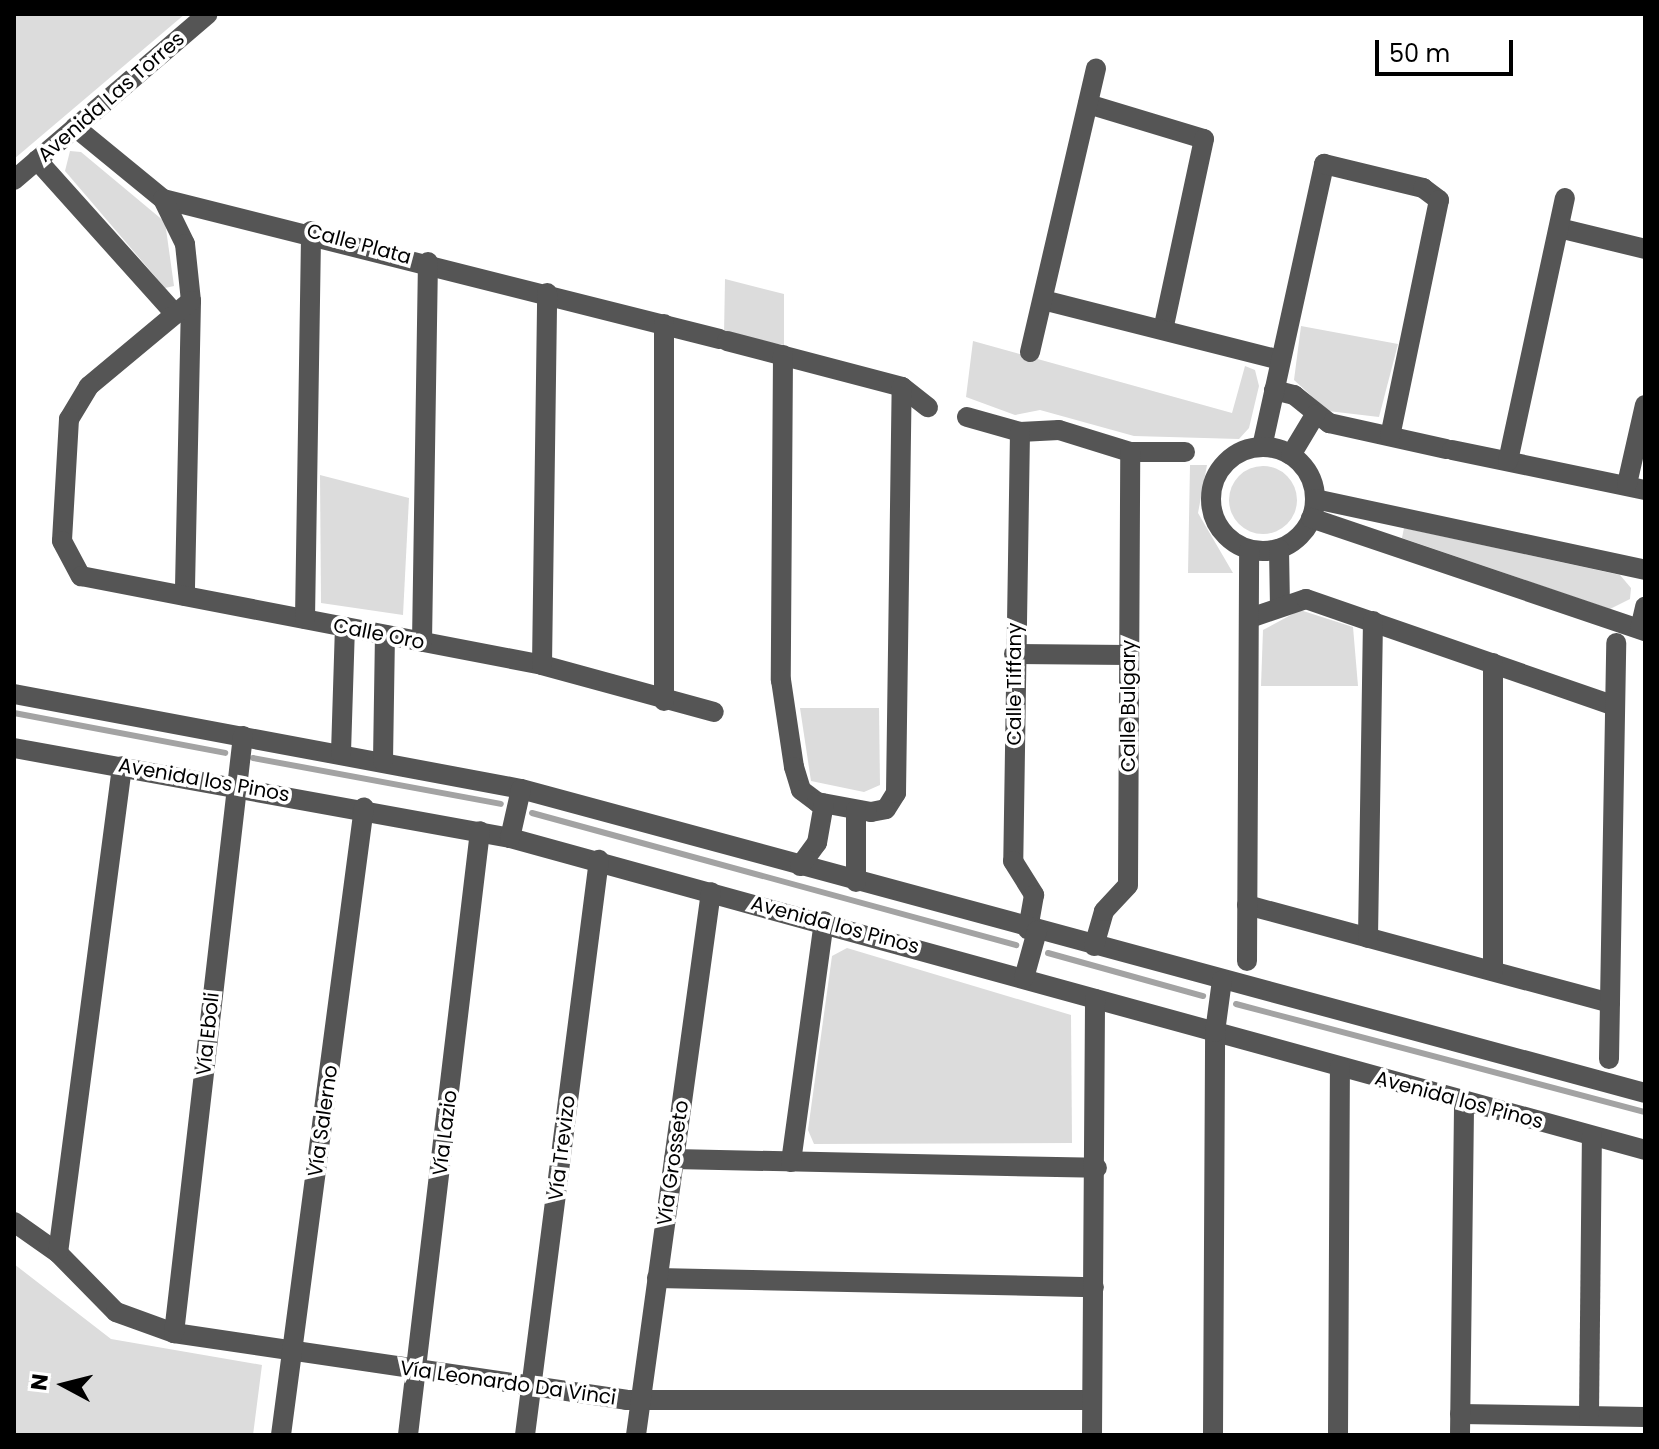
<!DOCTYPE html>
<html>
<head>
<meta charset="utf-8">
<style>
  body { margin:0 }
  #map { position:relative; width:1659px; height:1449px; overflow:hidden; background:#fff; font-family:Poppins,sans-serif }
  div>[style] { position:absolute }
  .green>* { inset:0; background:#dcdcdc }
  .round { border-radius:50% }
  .stream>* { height:6px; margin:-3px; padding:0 3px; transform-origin:3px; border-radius:3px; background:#a3a3a3 }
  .minor>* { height:20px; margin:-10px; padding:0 10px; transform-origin:10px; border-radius:10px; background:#555 }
  .minor>.ring { margin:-10px; padding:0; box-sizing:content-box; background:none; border:20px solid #555; border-radius:50% }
  span { translate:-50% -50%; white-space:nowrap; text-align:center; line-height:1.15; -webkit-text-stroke:7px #fff; paint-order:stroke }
  .street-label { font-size:20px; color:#000 }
  .frame { position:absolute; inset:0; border:16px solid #000; pointer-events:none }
  .north { position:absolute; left:24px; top:1345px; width:80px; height:80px; -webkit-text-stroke:6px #fff; paint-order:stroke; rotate:277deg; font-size:22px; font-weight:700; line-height:32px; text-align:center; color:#000 }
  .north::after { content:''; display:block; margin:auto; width:28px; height:36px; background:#000; clip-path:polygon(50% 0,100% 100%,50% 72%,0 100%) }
  .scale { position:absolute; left:1375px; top:40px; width:138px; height:36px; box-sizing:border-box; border:4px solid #000; border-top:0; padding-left:10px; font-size:24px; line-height:28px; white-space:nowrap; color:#000; -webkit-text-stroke:6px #fff; paint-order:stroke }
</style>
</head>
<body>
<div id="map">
  <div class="green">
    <i style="clip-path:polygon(14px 14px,185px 14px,14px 159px)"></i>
    <i style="clip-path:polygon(70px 151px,81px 152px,165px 222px,174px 286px,165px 288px,65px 171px)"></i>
    <i style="clip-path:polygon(725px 279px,784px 294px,784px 345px,724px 335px)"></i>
    <i style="clip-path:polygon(1301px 326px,1398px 344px,1379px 417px,1328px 411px,1294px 380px)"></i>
    <i style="clip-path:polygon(973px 341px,1232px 413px,1245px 366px,1255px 370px,1259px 386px,1249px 428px,1239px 439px,1134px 436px,1040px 410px,1015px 415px,966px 397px)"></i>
    <i style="clip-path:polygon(1190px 465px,1207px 465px,1198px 513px,1233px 573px,1188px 573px)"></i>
    <i class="round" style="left:1229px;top:466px;width:68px;height:68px"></i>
    <i style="clip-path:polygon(320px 475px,409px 498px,403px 615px,321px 603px)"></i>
    <i style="clip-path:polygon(1404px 528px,1620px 575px,1631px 588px,1630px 599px,1610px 609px,1402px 538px)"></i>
    <i style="clip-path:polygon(1300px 610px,1353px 627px,1358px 686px,1261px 686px,1263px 630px)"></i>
    <i style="clip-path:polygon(800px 708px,879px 708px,880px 785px,864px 792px,811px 781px)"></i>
    <i style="clip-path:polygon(847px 948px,1071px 1015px,1072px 1143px,814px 1144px,808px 1130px,832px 956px)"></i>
    <i style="clip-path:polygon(14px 1264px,111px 1339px,262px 1365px,253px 1435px,14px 1435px)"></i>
  </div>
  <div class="stream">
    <i style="left:14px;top:713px;width:215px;rotate:10.7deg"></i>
    <i style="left:253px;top:758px;width:252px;rotate:10.5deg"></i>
    <i style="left:532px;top:813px;width:502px;rotate:15.26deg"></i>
    <i style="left:1048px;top:953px;width:161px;rotate:15.5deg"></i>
    <i style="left:1236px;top:1004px;width:423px;rotate:14.8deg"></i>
  </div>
  <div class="minor">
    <i style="left:1088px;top:104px;width:121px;rotate:16.8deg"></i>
    <i style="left:1204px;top:139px;width:195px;rotate:102.1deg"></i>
    <i style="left:75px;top:127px;width:114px;rotate:39.3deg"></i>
    <i style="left:163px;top:199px;width:574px;rotate:14.11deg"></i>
    <i style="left:37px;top:160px;width:207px;rotate:48.1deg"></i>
    <i style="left:14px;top:180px;width:255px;rotate:-40.6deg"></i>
    <i style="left:163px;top:199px;width:50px;rotate:63.9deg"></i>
    <i style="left:185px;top:244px;width:57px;rotate:84deg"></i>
    <i style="left:191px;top:301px;width:295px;rotate:91.2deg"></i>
    <i style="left:1559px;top:228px;width:89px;rotate:13.7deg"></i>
    <i style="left:1043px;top:300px;width:244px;rotate:14.2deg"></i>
    <i style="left:191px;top:301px;width:133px;rotate:140.2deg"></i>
    <i style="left:89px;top:386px;width:39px;rotate:121deg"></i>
    <i style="left:69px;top:419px;width:122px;rotate:93.3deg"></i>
    <i style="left:62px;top:541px;width:40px;rotate:62deg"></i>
    <i style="left:81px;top:576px;width:470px;rotate:10.9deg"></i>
    <i style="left:542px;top:665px;width:178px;rotate:15.3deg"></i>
    <i style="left:664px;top:324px;width:377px;rotate:90deg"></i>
    <i style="left:727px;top:341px;width:181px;rotate:14.7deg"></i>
    <i style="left:902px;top:387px;width:33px;rotate:38deg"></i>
    <i style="left:1030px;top:352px;width:291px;rotate:-76.9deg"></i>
    <i style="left:783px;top:355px;width:325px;rotate:90.4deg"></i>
    <i style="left:781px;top:680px;width:88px;rotate:81.5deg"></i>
    <i style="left:794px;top:767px;width:24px;rotate:73deg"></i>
    <i style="left:801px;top:790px;width:20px;rotate:37deg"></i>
    <i style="left:817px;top:802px;width:55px;rotate:10.5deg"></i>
    <i style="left:871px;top:812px;width:15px;rotate:-11deg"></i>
    <i style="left:886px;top:809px;width:19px;rotate:-58deg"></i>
    <i style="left:896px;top:793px;width:406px;rotate:-89.2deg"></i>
    <i style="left:1274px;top:390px;width:21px;rotate:14deg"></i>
    <i style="left:1294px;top:395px;width:45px;rotate:38.7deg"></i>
    <i style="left:1329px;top:423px;width:120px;rotate:12.5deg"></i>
    <i style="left:967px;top:417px;width:55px;rotate:15.8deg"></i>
    <i style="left:1020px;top:432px;width:39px;rotate:-3deg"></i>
    <i style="left:1059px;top:430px;width:74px;rotate:17.2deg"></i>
    <i style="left:1130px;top:452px;width:55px"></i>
    <i style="left:1020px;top:432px;width:429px;rotate:90.9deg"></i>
    <i style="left:1013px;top:861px;width:40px;rotate:58deg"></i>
    <i style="left:1034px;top:895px;width:35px;rotate:100deg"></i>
    <i style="left:1262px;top:447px;width:290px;rotate:-77.6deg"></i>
    <i style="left:1324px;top:164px;width:102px;rotate:13.6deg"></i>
    <i style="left:1423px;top:188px;width:20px;rotate:37deg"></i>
    <i style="left:1439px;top:200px;width:241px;rotate:101.7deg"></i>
    <i class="ring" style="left:1211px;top:447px;width:84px;height:84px"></i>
    <i style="left:1452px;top:450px;width:197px;rotate:11.7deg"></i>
    <i style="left:1291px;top:455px;width:47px;rotate:-59deg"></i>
    <i style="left:1508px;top:461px;width:269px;rotate:-77.8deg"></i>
    <i style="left:1627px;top:484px;width:81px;rotate:-77.2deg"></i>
    <i style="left:1315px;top:499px;width:338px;rotate:12.1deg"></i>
    <i style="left:1311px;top:518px;width:353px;rotate:18.7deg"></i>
    <i style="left:1279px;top:549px;width:57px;rotate:89deg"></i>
    <i style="left:1250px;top:618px;width:59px;rotate:-18.7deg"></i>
    <i style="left:1306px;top:599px;width:327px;rotate:19.1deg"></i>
    <i style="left:305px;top:619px;width:388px;rotate:-89.1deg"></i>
    <i style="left:1640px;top:629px;width:23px;rotate:-77deg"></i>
    <i style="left:422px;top:642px;width:380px;rotate:-89.1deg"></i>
    <i style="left:1014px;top:654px;width:114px;rotate:0.5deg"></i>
    <i style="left:542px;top:665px;width:372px;rotate:-89.2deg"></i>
    <i style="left:14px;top:694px;width:516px;rotate:10.61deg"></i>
    <i style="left:521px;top:789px;width:1164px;rotate:15.13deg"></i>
    <i style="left:14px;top:748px;width:504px;rotate:10.28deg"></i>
    <i style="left:510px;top:838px;width:1177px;rotate:15.37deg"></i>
    <i style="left:341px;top:753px;width:126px;rotate:-88.2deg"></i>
    <i style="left:383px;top:761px;width:126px;rotate:-89.1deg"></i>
    <i style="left:856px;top:810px;width:72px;rotate:90deg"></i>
    <i style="left:510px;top:838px;width:50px;rotate:-77.3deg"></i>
    <i style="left:800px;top:866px;width:29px;rotate:-54deg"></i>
    <i style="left:817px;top:843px;width:40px;rotate:-80deg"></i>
    <i style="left:1247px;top:905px;width:376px;rotate:15.1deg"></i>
    <i style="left:1368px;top:938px;width:317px;rotate:-89.1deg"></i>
    <i style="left:1094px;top:946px;width:36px;rotate:-74deg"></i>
    <i style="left:1104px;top:911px;width:35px;rotate:-47deg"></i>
    <i style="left:1128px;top:885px;width:433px;rotate:-89.7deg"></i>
    <i style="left:1247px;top:961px;width:411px;rotate:-89.7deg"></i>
    <i style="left:1493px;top:971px;width:308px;rotate:-90deg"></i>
    <i style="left:1024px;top:978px;width:49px;rotate:-74.5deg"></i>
    <i style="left:1609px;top:1059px;width:416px;rotate:-89deg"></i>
    <i style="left:674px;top:1159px;width:423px;rotate:1.2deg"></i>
    <i style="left:791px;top:1162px;width:243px;rotate:-82.2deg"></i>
    <i style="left:14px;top:1222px;width:54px;rotate:35.2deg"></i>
    <i style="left:58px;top:1253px;width:83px;rotate:45.5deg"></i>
    <i style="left:116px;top:1312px;width:62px;rotate:19.9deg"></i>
    <i style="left:174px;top:1333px;width:457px;rotate:8.4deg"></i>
    <i style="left:626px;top:1400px;width:466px"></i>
    <i style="left:58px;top:1253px;width:491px;rotate:-82.5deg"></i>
    <i style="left:657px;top:1278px;width:437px;rotate:1.2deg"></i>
    <i style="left:174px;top:1333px;width:601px;rotate:-83.41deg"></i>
    <i style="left:1460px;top:1414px;width:185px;rotate:0.9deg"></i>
    <i style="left:1589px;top:1415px;width:279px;rotate:-89.4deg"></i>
    <i style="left:281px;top:1435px;width:633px;rotate:-82.47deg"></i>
    <i style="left:408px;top:1435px;width:608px;rotate:-83.2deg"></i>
    <i style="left:525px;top:1435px;width:580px;rotate:-82.67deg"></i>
    <i style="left:636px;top:1435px;width:548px;rotate:-82.14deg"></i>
    <i style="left:1092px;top:1435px;width:436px;rotate:-89.6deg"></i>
    <i style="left:1213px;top:1435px;width:403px;rotate:-89.7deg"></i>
    <i style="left:1215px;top:1032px;width:52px;rotate:-82.3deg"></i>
    <i style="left:1338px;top:1435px;width:368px;rotate:-89.7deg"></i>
    <i style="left:1460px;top:1435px;width:334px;rotate:-89.3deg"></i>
  </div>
  <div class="street-label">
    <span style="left:111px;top:97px;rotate:-41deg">Avenida Las Torres</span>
    <span style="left:359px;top:244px;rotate:15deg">Calle Plata</span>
    <span style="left:379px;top:634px;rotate:11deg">Calle Oro</span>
    <span style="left:1014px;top:684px;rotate:-90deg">Calle Tiffany</span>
    <span style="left:1128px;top:706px;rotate:-90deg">Calle Bulgary</span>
    <span style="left:204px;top:780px;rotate:10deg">Avenida los Pinos</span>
    <span style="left:835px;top:925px;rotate:15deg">Avenida los Pinos</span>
    <span style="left:208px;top:1034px;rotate:-84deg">Vía Eboli</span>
    <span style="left:1459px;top:1100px;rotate:15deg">Avenida los Pinos</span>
    <span style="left:323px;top:1121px;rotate:-82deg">Vía Salerno</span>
    <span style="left:445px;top:1133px;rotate:-83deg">Vía Lazio</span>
    <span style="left:562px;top:1148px;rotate:-83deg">Vía Trevizo</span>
    <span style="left:673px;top:1163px;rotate:-82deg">Vía Grosseto</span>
    <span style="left:508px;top:1383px;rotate:8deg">Vía Leonardo Da Vinci</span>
  </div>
  <div class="frame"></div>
  <div class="north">N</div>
  <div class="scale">50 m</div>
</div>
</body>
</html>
